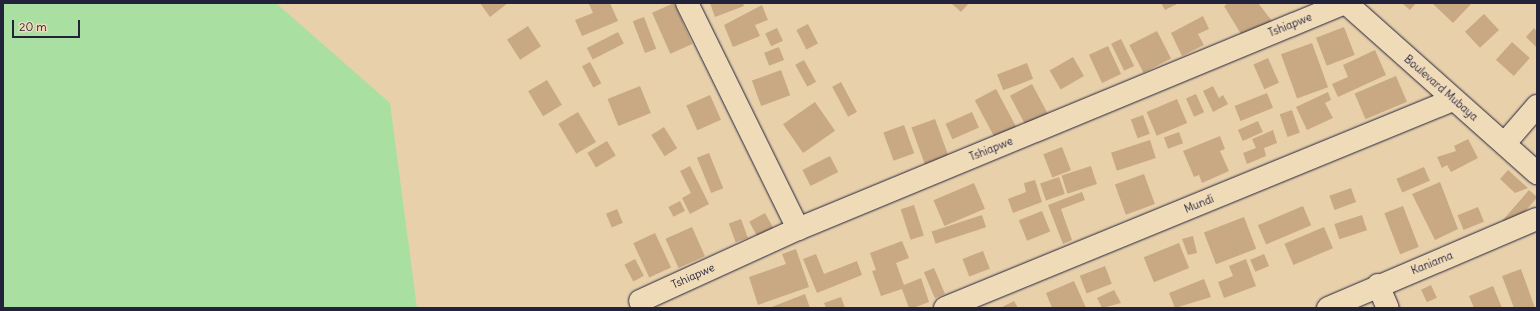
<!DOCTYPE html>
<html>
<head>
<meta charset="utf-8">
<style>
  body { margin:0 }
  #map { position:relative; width:1540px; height:311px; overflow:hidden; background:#e8d0ab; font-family:Delius,sans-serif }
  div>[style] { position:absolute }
  .green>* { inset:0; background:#aadfa2 }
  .building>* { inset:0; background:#c8a983; transform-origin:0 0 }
  .roads { filter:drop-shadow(0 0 1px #22223b) drop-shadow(0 0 1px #22223b) }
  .minor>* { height:22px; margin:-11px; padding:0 11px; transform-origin:11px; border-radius:11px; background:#f0dbb9 }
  span { translate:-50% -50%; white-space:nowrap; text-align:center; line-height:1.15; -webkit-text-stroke:3px #f0dbb9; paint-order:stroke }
  .street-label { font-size:11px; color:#22223b }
  .frame { position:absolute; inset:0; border:4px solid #22223b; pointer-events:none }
  .scale { position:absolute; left:12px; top:20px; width:68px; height:18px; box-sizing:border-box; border:2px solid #22223b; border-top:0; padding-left:5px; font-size:12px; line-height:14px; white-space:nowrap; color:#22223b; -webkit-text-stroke:3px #f0dbb9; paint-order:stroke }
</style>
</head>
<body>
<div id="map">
  <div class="green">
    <i style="clip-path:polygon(3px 3px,276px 3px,390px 103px,417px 308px,3px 308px)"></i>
  </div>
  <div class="building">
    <i style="clip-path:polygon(480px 3px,508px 3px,490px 17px)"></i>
    <i style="clip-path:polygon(592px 3px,610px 3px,618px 21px,582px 36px,575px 20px,593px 13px,589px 4px)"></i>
    <i style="left:674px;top:3px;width:45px;height:24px;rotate:66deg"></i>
    <i style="clip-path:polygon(710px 3px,743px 3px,744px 6px,715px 17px)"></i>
    <i style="clip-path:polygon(951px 3px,969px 3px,961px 12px)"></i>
    <i style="clip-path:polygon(1161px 3px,1179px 3px,1165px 10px)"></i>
    <i style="clip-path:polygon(1229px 3px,1258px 3px,1275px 25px,1244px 39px,1224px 6px)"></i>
    <i style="clip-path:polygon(1402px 3px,1416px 3px,1410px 10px)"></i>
    <i style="clip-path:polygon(1432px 3px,1472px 3px,1453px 23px)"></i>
    <i style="clip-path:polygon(762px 5px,768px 20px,755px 25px,760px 36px,733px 47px,724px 25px)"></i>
    <i style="left:1484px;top:14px;width:22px;height:26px;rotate:47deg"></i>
    <i style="clip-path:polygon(1203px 16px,1209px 29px,1198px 34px,1204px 45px,1182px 56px,1171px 33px)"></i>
    <i style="left:644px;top:17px;width:34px;height:12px;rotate:69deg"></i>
    <i style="left:808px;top:24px;width:22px;height:13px;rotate:63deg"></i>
    <i style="left:528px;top:26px;width:24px;height:25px;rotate:57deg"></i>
    <i style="left:1344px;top:27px;width:30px;height:30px;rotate:69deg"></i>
    <i style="left:777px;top:28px;width:14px;height:13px;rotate:65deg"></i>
    <i style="clip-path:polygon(1534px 28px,1537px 32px,1536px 47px,1526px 37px)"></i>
    <i style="left:1157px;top:31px;width:31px;height:31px;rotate:63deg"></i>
    <i style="left:618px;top:32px;width:13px;height:35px;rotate:63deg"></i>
    <i style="left:1121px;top:39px;width:30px;height:11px;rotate:64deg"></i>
    <i style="left:1512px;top:42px;width:24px;height:24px;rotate:42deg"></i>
    <i style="left:1312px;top:43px;width:47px;height:33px;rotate:70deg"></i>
    <i style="left:1108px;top:46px;width:31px;height:21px;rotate:65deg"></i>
    <i style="left:779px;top:47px;width:14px;height:16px;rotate:69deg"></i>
    <i style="clip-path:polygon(1375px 50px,1386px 75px,1338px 97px,1332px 84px,1348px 77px,1343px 65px)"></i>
    <i style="left:1073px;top:57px;width:22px;height:27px;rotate:60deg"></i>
    <i style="left:1268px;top:58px;width:27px;height:16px;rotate:66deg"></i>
    <i style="left:804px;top:60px;width:25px;height:10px;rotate:61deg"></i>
    <i style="left:590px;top:62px;width:24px;height:9px;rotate:62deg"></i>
    <i style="left:1027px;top:63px;width:17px;height:32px;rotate:69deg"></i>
    <i style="left:781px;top:70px;width:27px;height:31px;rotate:70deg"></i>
    <i style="left:1396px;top:76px;width:28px;height:45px;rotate:67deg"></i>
    <i style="left:547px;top:80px;width:29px;height:22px;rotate:59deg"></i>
    <i style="left:841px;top:82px;width:34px;height:10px;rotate:62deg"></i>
    <i style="left:1032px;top:84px;width:34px;height:25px;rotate:62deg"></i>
    <i style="left:640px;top:86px;width:29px;height:35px;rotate:68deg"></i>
    <i style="clip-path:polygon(1213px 86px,1219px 98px,1223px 95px,1228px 104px,1213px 112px,1203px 91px)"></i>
    <i style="left:996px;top:89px;width:45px;height:24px;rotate:62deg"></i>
    <i style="clip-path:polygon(1328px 92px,1331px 100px,1325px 103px,1333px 118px,1307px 130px,1296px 107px)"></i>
    <i style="left:1267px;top:93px;width:16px;height:35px;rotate:68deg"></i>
    <i style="left:1196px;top:94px;width:20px;height:11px;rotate:66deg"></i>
    <i style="left:710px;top:95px;width:27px;height:26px;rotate:66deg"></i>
    <i style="left:1177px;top:99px;width:26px;height:33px;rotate:67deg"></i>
    <i style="left:815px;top:102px;width:35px;height:39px;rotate:55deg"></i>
    <i style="left:1292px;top:110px;width:24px;height:13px;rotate:71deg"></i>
    <i style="left:578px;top:112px;width:35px;height:23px;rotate:59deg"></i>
    <i style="left:972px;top:112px;width:17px;height:29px;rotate:66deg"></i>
    <i style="left:1143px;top:115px;width:20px;height:13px;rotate:70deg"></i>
    <i style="left:935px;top:119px;width:44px;height:25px;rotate:70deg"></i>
    <i style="left:1258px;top:121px;width:12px;height:22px;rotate:66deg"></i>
    <i style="left:904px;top:125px;width:30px;height:22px;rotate:70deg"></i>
    <i style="left:664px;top:127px;width:25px;height:15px;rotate:58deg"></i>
    <i style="clip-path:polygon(1273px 130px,1277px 143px,1264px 148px,1266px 156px,1247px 164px,1243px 153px,1256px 148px,1252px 139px)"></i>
    <i style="left:1179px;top:132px;width:12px;height:16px;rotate:70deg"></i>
    <i style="clip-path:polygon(1220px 136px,1225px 149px,1220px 151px,1229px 171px,1202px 183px,1199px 175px,1194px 177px,1183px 151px)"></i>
    <i style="clip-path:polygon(1468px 139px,1478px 158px,1451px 172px,1447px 165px,1442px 168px,1437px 157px,1456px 151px,1454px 146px)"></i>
    <i style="left:1150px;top:140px;width:19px;height:41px;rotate:72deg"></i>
    <i style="left:607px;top:141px;width:17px;height:23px;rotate:59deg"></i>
    <i style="left:1062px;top:147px;width:25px;height:20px;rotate:69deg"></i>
    <i style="left:709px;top:153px;width:38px;height:13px;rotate:68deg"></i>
    <i style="left:830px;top:156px;width:18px;height:31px;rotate:63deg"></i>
    <i style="clip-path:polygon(690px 166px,709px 204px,690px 214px,682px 198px,691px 193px,680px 171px)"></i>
    <i style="left:1091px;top:166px;width:19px;height:31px;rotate:72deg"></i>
    <i style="left:1424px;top:167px;width:15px;height:30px;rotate:67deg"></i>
    <i style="clip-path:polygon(1508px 170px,1528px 188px,1515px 193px,1500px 179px)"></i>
    <i style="left:1144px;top:174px;width:32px;height:31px;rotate:70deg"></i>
    <i style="left:1059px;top:177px;width:18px;height:20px;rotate:71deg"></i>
    <i style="clip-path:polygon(1035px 180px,1042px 202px,1013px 213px,1008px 199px,1026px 192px,1024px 183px)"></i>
    <i style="clip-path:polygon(1440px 182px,1458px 229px,1435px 240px,1412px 194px)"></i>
    <i style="left:974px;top:183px;width:28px;height:44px;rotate:67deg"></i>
    <i style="left:1351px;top:188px;width:15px;height:23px;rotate:70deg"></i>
    <i style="left:1529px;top:190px;width:11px;height:41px;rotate:41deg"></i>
    <i style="clip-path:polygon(1082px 192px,1085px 200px,1061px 209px,1072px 240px,1063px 244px,1048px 205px)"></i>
    <i style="left:680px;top:201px;width:11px;height:13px;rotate:63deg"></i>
    <i style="left:914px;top:205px;width:32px;height:14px;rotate:72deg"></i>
    <i style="left:1303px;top:206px;width:21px;height:49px;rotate:67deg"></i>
    <i style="left:1403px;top:206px;width:44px;height:20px;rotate:69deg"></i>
    <i style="left:1478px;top:207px;width:16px;height:22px;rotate:68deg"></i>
    <i style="left:617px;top:209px;width:15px;height:12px;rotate:67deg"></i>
    <i style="left:1042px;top:211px;width:22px;height:25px;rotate:68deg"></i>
    <i style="left:765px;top:213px;width:18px;height:18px;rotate:61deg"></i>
    <i style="left:982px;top:215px;width:13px;height:53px;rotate:72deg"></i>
    <i style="left:1362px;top:215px;width:16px;height:29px;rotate:72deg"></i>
    <i style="left:1244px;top:217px;width:34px;height:43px;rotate:69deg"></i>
    <i style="left:741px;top:219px;width:20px;height:13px;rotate:70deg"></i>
    <i style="left:692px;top:227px;width:32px;height:29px;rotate:66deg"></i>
    <i style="left:1324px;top:227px;width:23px;height:43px;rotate:67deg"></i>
    <i style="left:655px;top:233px;width:38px;height:24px;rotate:65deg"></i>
    <i style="clip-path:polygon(1193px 236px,1197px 253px,1188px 255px,1182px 239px)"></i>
    <i style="clip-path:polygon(902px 241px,909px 258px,896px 263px,904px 285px,921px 278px,929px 302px,913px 308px,909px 308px,902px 289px,881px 296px,872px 271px,876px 270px,870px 253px)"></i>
    <i style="left:1179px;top:243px;width:27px;height:38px;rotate:68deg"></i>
    <i style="clip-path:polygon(796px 249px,809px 287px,758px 305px,749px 277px,786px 264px,782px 254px)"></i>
    <i style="left:983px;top:251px;width:19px;height:22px;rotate:69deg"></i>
    <i style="clip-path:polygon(816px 254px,824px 274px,857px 261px,862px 275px,817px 293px,803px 259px)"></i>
    <i style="left:1264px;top:254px;width:13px;height:15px;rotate:67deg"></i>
    <i style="left:635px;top:259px;width:19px;height:12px;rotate:62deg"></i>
    <i style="clip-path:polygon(1246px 259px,1256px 286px,1224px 298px,1218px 282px,1233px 276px,1229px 266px)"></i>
    <i style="left:1105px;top:266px;width:19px;height:27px;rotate:69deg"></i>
    <i style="left:934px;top:268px;width:28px;height:11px;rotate:67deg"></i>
    <i style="clip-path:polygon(1521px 269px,1535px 308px,1514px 308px,1502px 276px)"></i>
    <i style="clip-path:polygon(1204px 279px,1211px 297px,1175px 308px,1169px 293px)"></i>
    <i style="clip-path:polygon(1074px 281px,1086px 308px,1052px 308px,1046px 293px)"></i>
    <i style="left:1431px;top:285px;width:14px;height:11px;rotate:65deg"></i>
    <i style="clip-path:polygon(1493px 286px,1502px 308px,1474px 308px,1469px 296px)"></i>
    <i style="clip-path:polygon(1114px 290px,1121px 303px,1102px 308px,1097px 298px)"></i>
    <i style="clip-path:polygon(805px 294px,810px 308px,769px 308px)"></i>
    <i style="clip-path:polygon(841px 297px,845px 308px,826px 308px,824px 303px)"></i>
    <i style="clip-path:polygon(1014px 301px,1018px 308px,1000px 308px)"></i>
  </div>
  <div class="roads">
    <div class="minor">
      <i style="left:687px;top:3px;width:252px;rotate:63.8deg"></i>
      <i style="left:1346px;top:3px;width:256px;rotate:41.7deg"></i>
      <i style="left:1505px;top:143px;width:49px;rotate:-49.1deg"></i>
      <i style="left:1378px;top:285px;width:25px;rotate:67deg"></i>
      <i style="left:640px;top:301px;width:174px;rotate:-24.5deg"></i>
      <i style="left:798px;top:229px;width:592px;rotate:-22.45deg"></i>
      <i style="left:945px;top:308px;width:549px;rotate:-22.27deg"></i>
      <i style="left:1328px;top:308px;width:227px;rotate:-23.1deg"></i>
    </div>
  </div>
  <div class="street-label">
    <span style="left:1290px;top:25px;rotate:-22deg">Tshiapwe</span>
    <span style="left:1441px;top:88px;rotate:41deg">Boulevard Mubaya</span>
    <span style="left:991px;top:149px;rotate:-22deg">Tshiapwe</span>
    <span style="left:1199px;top:204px;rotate:-22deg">Mundi</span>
    <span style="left:1432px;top:263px;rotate:-22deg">Kaniama</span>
    <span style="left:693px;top:276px;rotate:-24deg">Tshiapwe</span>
  </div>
  <div class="frame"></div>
  <div class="scale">20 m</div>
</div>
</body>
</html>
